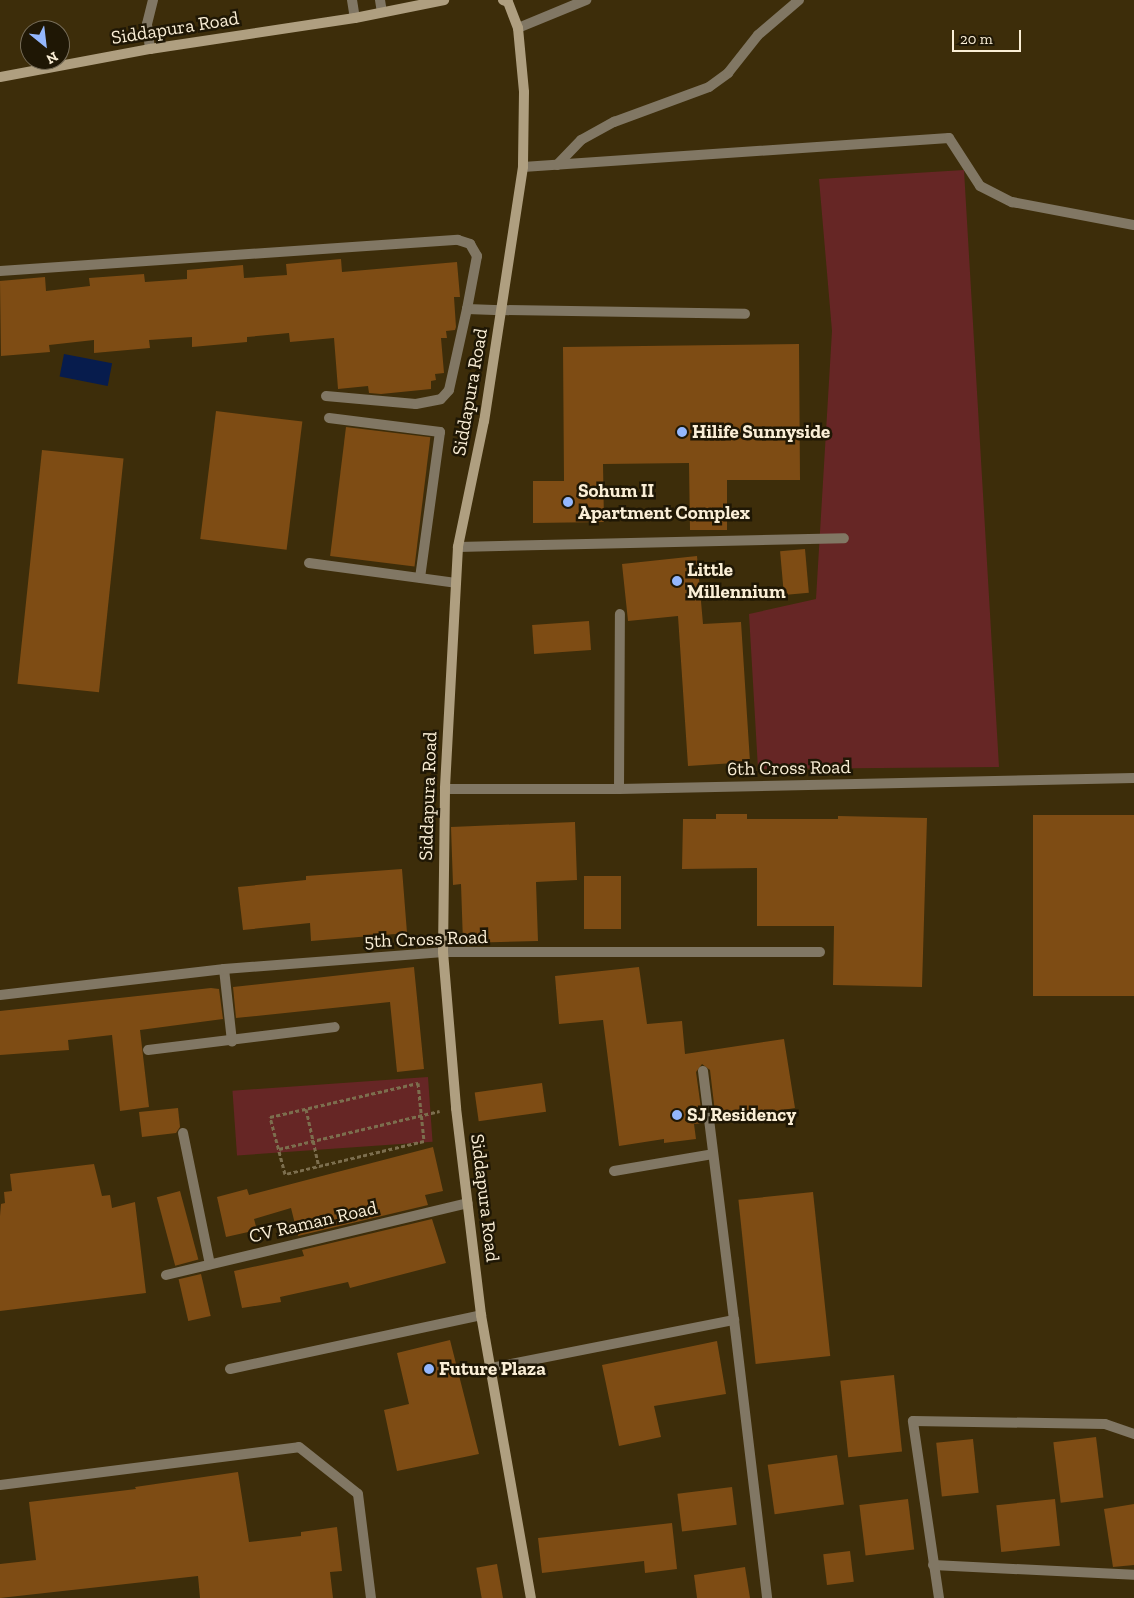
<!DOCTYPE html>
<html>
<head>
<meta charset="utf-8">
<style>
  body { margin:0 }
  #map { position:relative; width:1134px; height:1598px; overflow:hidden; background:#3d2d0a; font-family:"Zilla Slab",serif }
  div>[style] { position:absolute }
  .green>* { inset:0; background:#662625; transform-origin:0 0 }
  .water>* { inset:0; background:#071c4d; transform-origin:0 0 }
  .building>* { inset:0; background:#7e4c14; transform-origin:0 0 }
  .path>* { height:3px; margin-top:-1.5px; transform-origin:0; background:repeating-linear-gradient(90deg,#7c6e4e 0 4px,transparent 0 6.5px) }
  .lane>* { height:10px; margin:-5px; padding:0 5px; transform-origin:5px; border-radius:5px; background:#817764 }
  .street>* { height:10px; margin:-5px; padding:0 5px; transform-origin:5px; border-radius:5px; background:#817764 }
  .secondary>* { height:10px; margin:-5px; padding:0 5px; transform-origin:5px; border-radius:5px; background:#af9f80 }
  .dots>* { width:14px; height:14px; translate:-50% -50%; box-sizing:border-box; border:2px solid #1f1705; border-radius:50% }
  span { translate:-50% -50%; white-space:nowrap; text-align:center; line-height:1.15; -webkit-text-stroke:5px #1f1705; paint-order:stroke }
  .street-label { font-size:19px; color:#faeed6 }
  .poi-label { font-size:19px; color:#faeed6; font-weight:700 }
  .left { translate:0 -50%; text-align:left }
  .north { position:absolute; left:20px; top:20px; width:50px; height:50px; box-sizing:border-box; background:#1f1705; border:1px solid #776d59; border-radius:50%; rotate:151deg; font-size:14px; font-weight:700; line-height:20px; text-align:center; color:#faeed6 }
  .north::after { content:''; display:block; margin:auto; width:18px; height:22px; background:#94b7fd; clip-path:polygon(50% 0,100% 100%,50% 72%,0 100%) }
  .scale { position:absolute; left:952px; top:30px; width:69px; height:22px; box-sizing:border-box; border:2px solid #faeed6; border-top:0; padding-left:6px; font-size:15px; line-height:18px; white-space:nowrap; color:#faeed6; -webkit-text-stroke:4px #1f1705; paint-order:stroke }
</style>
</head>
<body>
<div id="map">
  <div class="green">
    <i style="clip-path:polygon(964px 170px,999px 767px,758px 769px,749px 614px,816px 599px,832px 331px,819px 179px)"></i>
    <i style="left:428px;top:1077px;width:65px;height:196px;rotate:86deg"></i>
  </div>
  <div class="water">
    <i style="left:64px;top:354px;width:49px;height:23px;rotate:11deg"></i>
  </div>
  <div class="building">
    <i style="clip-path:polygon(341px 259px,342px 272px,457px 262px,460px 297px,454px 297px,456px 327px,455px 330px,446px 331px,447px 338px,441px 338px,444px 373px,435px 374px,436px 380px,431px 381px,431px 389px,381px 394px,369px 393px,368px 386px,338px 389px,334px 338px,290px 342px,289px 333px,247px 337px,247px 342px,192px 347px,192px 337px,149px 340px,150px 348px,94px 353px,94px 340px,49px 345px,50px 352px,1px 356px,0 281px,45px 277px,46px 291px,90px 286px,89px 278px,144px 274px,145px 282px,187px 279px,187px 270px,243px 265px,244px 278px,287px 275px,286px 264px)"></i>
    <i style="clip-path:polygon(799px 344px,800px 480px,727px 480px,727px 530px,690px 530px,689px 463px,603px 464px,604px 522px,533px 523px,533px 481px,564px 481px,563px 347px)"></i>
    <i style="left:216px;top:411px;width:87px;height:129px;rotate:7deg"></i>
    <i style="left:346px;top:427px;width:85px;height:130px;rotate:7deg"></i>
    <i style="left:42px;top:450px;width:82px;height:235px;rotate:6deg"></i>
    <i style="left:805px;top:549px;width:44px;height:25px;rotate:85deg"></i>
    <i style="clip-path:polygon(697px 556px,703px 624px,741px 622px,750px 762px,688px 766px,678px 616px,628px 621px,622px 564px)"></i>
    <i style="left:589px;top:621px;width:29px;height:57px;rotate:86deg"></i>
    <i style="clip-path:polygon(716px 814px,747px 814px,747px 819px,838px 819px,838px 816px,927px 818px,922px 987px,833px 985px,834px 926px,757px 926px,757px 868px,682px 869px,683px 819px,716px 819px)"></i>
    <i style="left:1134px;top:815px;width:181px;height:101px;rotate:90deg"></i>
    <i style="clip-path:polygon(575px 822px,577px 880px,536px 882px,538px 941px,463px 943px,461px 884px,453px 885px,451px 827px)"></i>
    <i style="clip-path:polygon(402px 869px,407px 933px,311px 941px,310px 923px,243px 930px,238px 887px,306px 880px,306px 876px)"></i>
    <i style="left:584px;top:876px;width:37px;height:53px"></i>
    <i style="clip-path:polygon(414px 967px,424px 1069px,397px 1072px,390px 1002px,236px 1018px,233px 987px)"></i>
    <i style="clip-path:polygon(639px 967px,647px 1024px,682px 1021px,685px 1054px,784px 1039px,795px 1108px,716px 1121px,710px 1070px,702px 1064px,696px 1072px,703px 1123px,694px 1124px,696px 1139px,664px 1143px,664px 1139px,619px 1146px,603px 1020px,559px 1024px,555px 976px)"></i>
    <i style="clip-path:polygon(211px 988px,219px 989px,223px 1019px,140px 1030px,149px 1107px,120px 1111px,112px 1035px,68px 1040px,69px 1050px,0 1055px,0 1011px)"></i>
    <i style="left:542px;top:1083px;width:29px;height:68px;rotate:82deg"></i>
    <i style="clip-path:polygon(178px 1108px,180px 1127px,176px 1133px,142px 1137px,139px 1112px)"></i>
    <i style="clip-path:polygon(433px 1147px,443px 1191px,425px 1195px,428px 1205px,298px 1236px,291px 1208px,254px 1219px,257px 1230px,226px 1237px,217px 1197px,247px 1189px,249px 1195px)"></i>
    <i style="clip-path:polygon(94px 1164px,102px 1196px,110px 1195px,112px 1208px,135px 1202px,146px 1293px,0 1311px,0 1216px,1px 1204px,5px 1203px,4px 1192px,12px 1191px,10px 1174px)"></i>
    <i style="left:180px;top:1191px;width:71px;height:24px;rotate:75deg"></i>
    <i style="left:813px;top:1192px;width:165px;height:75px;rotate:84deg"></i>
    <i style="clip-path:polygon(432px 1219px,446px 1263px,350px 1288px,348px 1282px,280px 1297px,281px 1302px,242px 1308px,234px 1271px,304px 1256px,302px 1250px)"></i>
    <i style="left:201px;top:1274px;width:43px;height:23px;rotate:77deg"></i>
    <i style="clip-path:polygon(450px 1340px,479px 1454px,397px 1471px,384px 1410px,409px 1404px,397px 1353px)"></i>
    <i style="clip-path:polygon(717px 1341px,726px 1394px,654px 1406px,661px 1437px,619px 1446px,602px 1365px)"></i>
    <i style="left:894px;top:1375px;width:77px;height:54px;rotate:84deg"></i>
    <i style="left:1096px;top:1437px;width:61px;height:43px;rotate:83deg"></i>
    <i style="left:973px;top:1439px;width:54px;height:37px;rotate:84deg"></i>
    <i style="left:837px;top:1455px;width:50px;height:70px;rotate:82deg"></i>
    <i style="clip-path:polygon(238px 1472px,249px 1542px,301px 1536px,301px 1532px,337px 1527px,342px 1571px,330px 1572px,333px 1598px,200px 1598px,198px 1576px,0 1598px,0 1564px,36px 1560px,29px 1502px,136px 1489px,135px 1487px)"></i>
    <i style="left:732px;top:1487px;width:38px;height:55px;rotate:83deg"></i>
    <i style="left:908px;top:1499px;width:51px;height:49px;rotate:83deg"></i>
    <i style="left:1055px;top:1499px;width:47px;height:59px;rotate:84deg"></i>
    <i style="clip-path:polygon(1134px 1504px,1134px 1565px,1113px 1567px,1104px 1509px)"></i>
    <i style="clip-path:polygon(672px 1523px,677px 1569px,645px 1573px,644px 1561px,542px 1573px,538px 1538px)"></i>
    <i style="left:850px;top:1551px;width:31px;height:27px;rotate:83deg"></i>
    <i style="left:497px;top:1564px;width:35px;height:21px;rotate:80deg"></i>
    <i style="clip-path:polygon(745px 1567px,750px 1598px,697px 1598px,694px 1575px)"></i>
  </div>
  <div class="path">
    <i style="left:418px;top:1083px;width:58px;rotate:84.1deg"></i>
    <i style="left:424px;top:1141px;width:143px;rotate:166.6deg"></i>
    <i style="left:285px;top:1174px;width:59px;rotate:-104.7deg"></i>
    <i style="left:270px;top:1117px;width:152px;rotate:-12.9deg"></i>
    <i style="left:306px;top:1109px;width:59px;rotate:77.4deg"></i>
    <i style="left:279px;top:1149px;width:165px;rotate:-13.3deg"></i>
  </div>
  <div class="lane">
    <i style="left:150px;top:49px;width:25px;rotate:-97deg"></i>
    <i style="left:147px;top:24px;width:25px;rotate:-76deg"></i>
    <i style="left:557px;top:165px;width:35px;rotate:-46deg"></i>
    <i style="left:581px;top:140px;width:38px;rotate:-29deg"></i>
    <i style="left:614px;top:122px;width:101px;rotate:-20.2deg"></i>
    <i style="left:709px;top:87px;width:24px;rotate:-36deg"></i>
    <i style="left:728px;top:73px;width:48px;rotate:-51.7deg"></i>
    <i style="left:758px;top:35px;width:54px;rotate:-40.5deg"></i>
    <i style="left:523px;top:167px;width:427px;rotate:-3.9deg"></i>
    <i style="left:949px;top:138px;width:57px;rotate:57.1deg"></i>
    <i style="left:980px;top:186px;width:36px;rotate:27deg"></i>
    <i style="left:1012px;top:202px;width:124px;rotate:10.7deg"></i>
    <i style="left:501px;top:310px;width:244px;rotate:0.9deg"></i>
    <i style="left:329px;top:418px;width:112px;rotate:7.2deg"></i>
    <i style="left:440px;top:432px;width:147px;rotate:97.8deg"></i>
    <i style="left:309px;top:563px;width:148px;rotate:7.7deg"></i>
    <i style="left:0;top:1485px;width:301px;rotate:-7.2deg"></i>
    <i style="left:299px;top:1447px;width:75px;rotate:38.5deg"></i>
    <i style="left:358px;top:1494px;width:105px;rotate:82.9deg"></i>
  </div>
  <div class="street">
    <i style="left:352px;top:0;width:18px;rotate:81deg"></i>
    <i style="left:380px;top:0;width:12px;rotate:81deg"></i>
    <i style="left:518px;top:28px;width:74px;rotate:-22.4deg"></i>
    <i style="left:0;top:271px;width:459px;rotate:-3.9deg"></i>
    <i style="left:458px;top:240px;width:13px;rotate:18deg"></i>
    <i style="left:470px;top:244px;width:14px;rotate:60deg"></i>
    <i style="left:477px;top:256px;width:54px;rotate:100.7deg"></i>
    <i style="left:467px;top:309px;width:34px;rotate:2deg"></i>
    <i style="left:326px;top:396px;width:90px;rotate:5.1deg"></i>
    <i style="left:416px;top:404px;width:25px;rotate:-11deg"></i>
    <i style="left:441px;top:399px;width:12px;rotate:-48deg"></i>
    <i style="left:449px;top:390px;width:83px;rotate:-77.5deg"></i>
    <i style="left:458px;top:547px;width:386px;rotate:-1.3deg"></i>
    <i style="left:445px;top:789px;width:174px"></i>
    <i style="left:619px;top:789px;width:515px;rotate:-1.22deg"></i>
    <i style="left:619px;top:789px;width:175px;rotate:-89.7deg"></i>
    <i style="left:224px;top:969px;width:73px;rotate:83.7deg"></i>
    <i style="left:0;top:995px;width:226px;rotate:-6.6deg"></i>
    <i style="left:224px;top:969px;width:220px;rotate:-4.4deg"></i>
    <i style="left:443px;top:952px;width:377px"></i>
    <i style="left:148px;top:1050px;width:188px;rotate:-7deg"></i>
    <i style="left:183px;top:1133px;width:134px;rotate:78.4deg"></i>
    <i style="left:614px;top:1171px;width:100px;rotate:-9.7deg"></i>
    <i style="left:166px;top:1275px;width:310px;rotate:-13.4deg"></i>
    <i style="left:734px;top:1320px;width:280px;rotate:83.2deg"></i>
    <i style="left:491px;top:1368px;width:248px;rotate:-11.2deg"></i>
    <i style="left:734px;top:1320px;width:251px;rotate:-97.1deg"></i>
    <i style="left:230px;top:1369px;width:257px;rotate:-12.1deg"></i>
    <i style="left:933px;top:1565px;width:201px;rotate:2.8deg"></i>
    <i style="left:939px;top:1598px;width:179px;rotate:-98.4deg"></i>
    <i style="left:913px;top:1421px;width:192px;rotate:0.9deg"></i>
    <i style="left:1105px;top:1424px;width:31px;rotate:19deg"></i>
  </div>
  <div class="secondary">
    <i style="left:503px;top:0;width:5px;rotate:22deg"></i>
    <i style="left:508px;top:2px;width:28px;rotate:69deg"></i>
    <i style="left:518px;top:28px;width:64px;rotate:84.6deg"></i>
    <i style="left:524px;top:92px;width:75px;rotate:90.8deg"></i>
    <i style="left:523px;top:167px;width:257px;rotate:98.7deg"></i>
    <i style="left:484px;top:421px;width:129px;rotate:101.7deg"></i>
    <i style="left:458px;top:547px;width:242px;rotate:93.1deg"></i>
    <i style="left:445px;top:789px;width:163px;rotate:90.7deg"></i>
    <i style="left:443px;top:952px;width:157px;rotate:85.2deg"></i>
    <i style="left:456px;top:1108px;width:209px;rotate:83.1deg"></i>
    <i style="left:481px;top:1315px;width:287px;rotate:80deg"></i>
    <i style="left:0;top:77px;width:153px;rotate:-10.6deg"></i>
    <i style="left:150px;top:49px;width:207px;rotate:-8.6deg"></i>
    <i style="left:355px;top:18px;width:91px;rotate:-11.4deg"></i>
  </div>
  <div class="dots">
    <i style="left:682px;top:432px;background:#94b7fd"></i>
    <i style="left:568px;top:502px;background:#94b7fd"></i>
    <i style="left:677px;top:581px;background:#94b7fd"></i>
    <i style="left:677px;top:1115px;background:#94b7fd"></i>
    <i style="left:429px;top:1369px;background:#94b7fd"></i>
  </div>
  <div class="street-label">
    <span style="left:175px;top:28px;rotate:-9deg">Siddapura Road</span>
    <span style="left:470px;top:392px;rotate:-80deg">Siddapura Road</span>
    <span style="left:789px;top:768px;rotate:-1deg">6th Cross Road</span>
    <span style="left:428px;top:796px;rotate:-88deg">Siddapura Road</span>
    <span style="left:426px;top:939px;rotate:-2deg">5th Cross Road</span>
    <span style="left:485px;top:1198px;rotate:83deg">Siddapura Road</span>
    <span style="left:313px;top:1222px;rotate:-13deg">CV Raman Road</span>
  </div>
  <div class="poi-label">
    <span class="left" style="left:692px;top:432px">Hilife Sunnyside</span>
    <span class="left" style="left:578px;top:502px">Sohum II<br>Apartment Complex</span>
    <span class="left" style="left:687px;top:581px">Little<br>Millennium</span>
    <span class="left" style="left:687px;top:1115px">SJ Residency</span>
    <span class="left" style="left:439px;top:1369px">Future Plaza</span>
  </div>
  <div class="north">N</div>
  <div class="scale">20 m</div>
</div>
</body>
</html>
